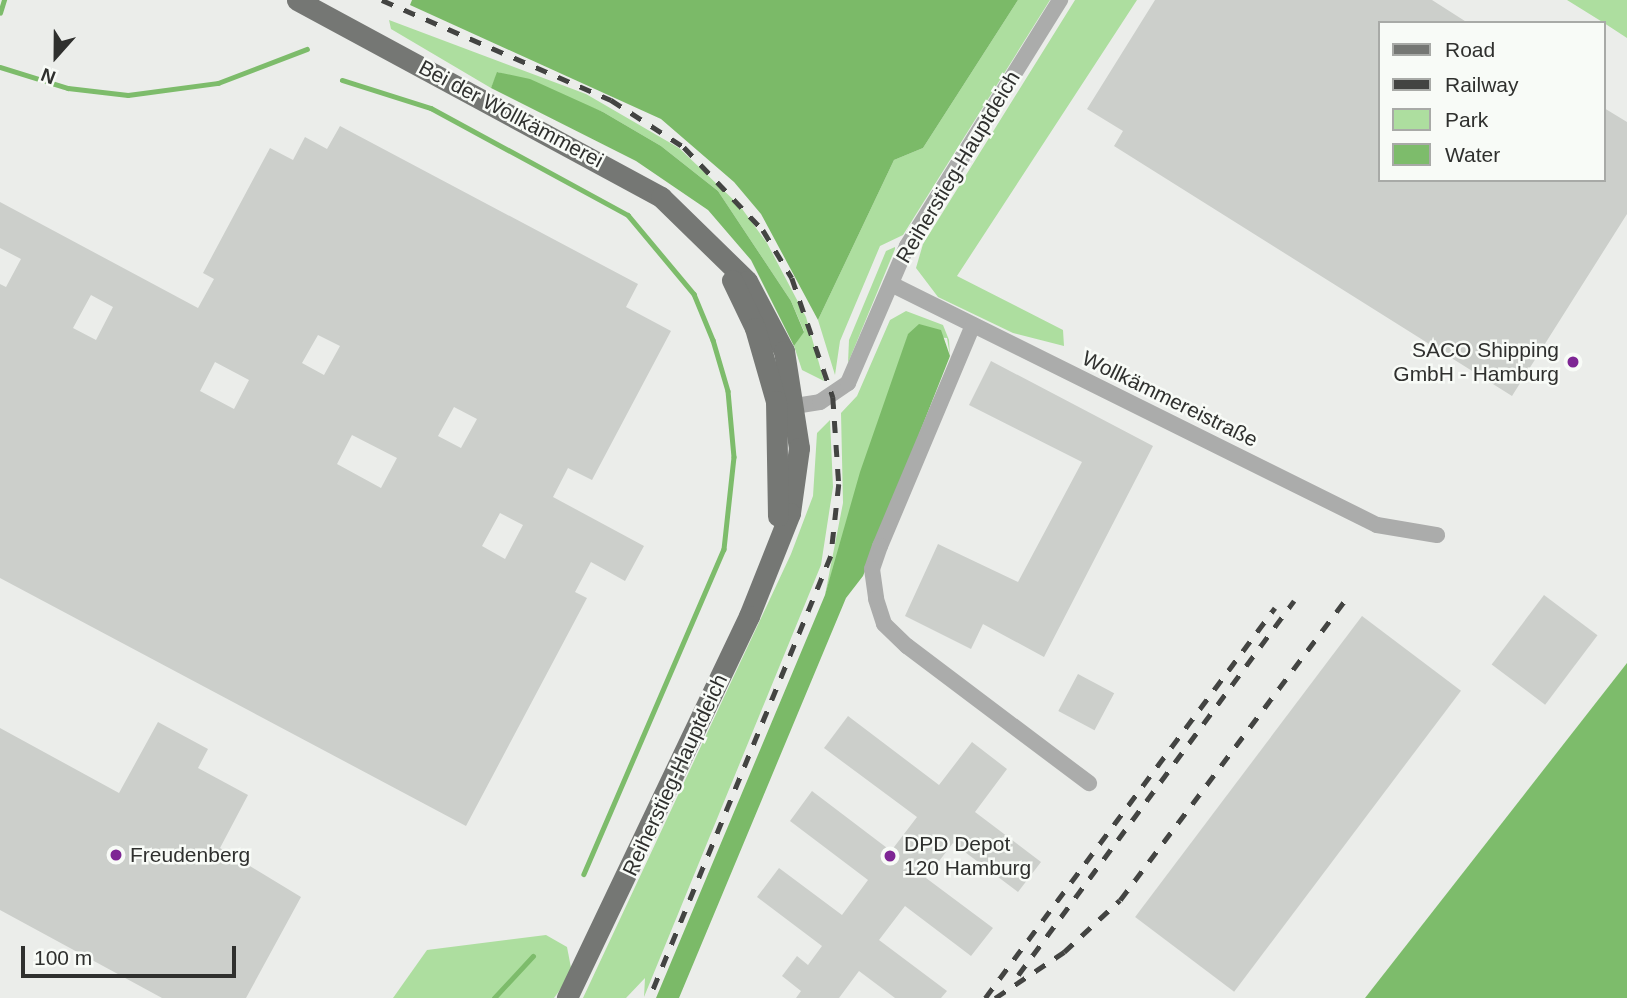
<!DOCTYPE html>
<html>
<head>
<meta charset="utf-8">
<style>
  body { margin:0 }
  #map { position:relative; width:1627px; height:998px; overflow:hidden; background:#ebedea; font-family:Arial,sans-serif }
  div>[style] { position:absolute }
  .green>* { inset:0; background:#adde9f }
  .forest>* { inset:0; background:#7bba68 }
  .water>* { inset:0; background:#7dbc6b }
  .stream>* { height:4.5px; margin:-2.25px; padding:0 2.25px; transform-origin:2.25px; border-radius:2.25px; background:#7dbc6b }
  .building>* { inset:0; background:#cccfcb; transform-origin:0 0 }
  .minor>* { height:16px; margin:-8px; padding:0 8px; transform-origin:8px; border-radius:8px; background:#abacab }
  .major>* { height:21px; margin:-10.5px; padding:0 10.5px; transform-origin:10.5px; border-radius:10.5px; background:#757774 }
  .rail>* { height:4.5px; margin-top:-2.25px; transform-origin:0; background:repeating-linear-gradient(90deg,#434442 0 12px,transparent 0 24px) }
  .dots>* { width:19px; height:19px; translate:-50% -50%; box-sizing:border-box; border:4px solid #f8fbf7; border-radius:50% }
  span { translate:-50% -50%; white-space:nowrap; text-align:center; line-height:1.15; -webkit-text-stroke:5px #f8fbf7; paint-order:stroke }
  .street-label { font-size:21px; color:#2f302e }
  .poi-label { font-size:21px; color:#2f302e }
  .right { translate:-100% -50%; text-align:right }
  .left { translate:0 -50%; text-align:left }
  .legend { position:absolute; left:1378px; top:21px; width:228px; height:161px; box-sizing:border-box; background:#f8fbf7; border:2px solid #a8aaa7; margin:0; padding:9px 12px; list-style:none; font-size:21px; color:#2f302e }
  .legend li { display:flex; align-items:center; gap:14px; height:35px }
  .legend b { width:35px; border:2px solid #a8aaa7 }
  .north { position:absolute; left:21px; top:21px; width:70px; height:70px; -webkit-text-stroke:5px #f8fbf7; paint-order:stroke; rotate:201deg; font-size:19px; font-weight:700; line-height:28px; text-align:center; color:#2f302e }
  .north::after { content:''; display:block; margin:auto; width:24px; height:32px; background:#2f302e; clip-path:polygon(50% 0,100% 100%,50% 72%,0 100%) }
  .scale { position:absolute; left:21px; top:946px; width:215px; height:32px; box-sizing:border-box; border:4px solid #2f302e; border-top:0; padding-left:9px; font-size:21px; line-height:24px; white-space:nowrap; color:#2f302e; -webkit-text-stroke:5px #f8fbf7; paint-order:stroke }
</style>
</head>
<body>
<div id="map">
  <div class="green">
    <i style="clip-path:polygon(1018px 0,1050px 0,903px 235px,880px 246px,840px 341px,835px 375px,818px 320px,894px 160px,923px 148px)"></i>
    <i style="clip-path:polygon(1075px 0,1137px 0,957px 276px,1063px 330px,1064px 346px,1013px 333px,938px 297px,916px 268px,923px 244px)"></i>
    <i style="clip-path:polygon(1567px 0,1627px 0,1627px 38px,1604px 23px)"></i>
    <i style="clip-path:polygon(389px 20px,586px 94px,679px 148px,740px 206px,767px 243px,806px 317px,824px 381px,802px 370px,794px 346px,804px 331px,791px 301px,718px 191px,661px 146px,603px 112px,498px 72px,491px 88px,391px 29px)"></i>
    <i style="clip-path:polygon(895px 247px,895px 249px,848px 363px,849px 340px,886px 251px)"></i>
    <i style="clip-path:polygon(906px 311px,943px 325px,949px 340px,950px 356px,947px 338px,908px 335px,825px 595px,843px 503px,841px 413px,857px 396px,890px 320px)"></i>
    <i style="clip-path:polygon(830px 420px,833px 487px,821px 565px,644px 997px,645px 978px,626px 998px,583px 998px,791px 554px,813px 496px,817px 433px)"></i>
    <i style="clip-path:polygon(546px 935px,567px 947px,572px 973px,554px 998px,393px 998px,427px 950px)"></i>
  </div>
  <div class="forest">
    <i style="clip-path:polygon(412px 0,1018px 0,923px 148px,894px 160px,818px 320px,761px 214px,734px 182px,661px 119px,410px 5px)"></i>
    <i style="clip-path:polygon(497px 72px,530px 79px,603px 112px,661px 146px,718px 191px,791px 301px,804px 332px,794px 346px,751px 260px,708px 210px,636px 161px,491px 88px)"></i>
    <i style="clip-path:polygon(919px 324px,941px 330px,950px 356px,863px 576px,846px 598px,679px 998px,656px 998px,825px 595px,860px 472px,908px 334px)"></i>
  </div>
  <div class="water">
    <i style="clip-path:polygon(1627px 663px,1627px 998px,1365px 998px)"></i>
  </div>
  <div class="stream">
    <i style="left:0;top:13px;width:14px;rotate:-73deg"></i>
    <i style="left:0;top:67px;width:71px;rotate:17.2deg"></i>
    <i style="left:68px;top:88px;width:60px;rotate:6.7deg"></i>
    <i style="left:128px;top:95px;width:91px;rotate:-7.6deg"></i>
    <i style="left:218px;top:83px;width:95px;rotate:-20.9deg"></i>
    <i style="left:342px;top:80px;width:93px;rotate:17.5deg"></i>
    <i style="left:431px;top:108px;width:224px;rotate:28.5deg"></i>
    <i style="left:628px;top:215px;width:103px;rotate:50.1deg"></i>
    <i style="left:694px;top:294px;width:50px;rotate:67.6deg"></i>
    <i style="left:713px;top:340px;width:53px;rotate:73.6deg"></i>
    <i style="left:728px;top:391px;width:66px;rotate:84.8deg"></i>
    <i style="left:734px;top:457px;width:93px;rotate:96.2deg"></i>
    <i style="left:724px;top:549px;width:354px;rotate:113.3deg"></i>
    <i style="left:494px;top:998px;width:57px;rotate:-47.1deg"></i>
  </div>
  <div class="building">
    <i style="clip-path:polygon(1155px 0,1432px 0,1468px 23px,1380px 23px,1380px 180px,1604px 180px,1604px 108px,1627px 122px,1627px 214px,1512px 396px,1114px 146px,1123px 131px,1087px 109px)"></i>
    <i style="clip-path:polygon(evenodd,340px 126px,638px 284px,626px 307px,671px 331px,592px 480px,568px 468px,553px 497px,644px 546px,625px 581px,591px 562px,575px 592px,587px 598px,466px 826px,0 578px,0 284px,6px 287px,21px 259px,0 248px,0 202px,198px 308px,214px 279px,203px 273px,270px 148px,293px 160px,305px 137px,327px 149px,340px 126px,91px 295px,113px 307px,96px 340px,73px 328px,91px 295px,340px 126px,318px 335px,340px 346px,324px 375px,302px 363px,318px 335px,340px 126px,215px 362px,249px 380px,234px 409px,200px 391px,215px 362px,340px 126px,454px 407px,477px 419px,461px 448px,438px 436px,454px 407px,340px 126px,352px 435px,397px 458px,381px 488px,337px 464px,352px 435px,340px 126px,500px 513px,523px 525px,505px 559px,482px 546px,500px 513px)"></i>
    <i style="clip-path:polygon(991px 361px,1153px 446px,1044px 657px,983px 624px,971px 649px,905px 616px,938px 544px,1018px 582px,1082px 462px,969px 405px)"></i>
    <i style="left:1544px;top:595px;width:67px;height:87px;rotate:37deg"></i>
    <i style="left:1362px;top:616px;width:124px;height:377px;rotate:37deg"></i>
    <i style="left:1078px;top:674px;width:41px;height:42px;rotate:28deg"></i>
    <i style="clip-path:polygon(848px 716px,939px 785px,972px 742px,1007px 769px,975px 812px,1041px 862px,1018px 892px,953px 843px,926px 878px,993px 928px,971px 956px,905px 906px,879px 940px,947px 991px,941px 998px,895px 998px,859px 971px,839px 998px,796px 998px,801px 991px,782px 976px,797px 956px,808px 965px,822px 946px,757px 897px,779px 868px,842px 915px,868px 880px,790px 821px,812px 791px,891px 851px,917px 817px,824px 748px)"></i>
    <i style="clip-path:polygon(158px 722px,208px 749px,198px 768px,248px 795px,220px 848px,301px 897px,246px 998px,162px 998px,0 910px,0 728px,119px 793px)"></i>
  </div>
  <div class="minor">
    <i style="left:891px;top:284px;width:542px;rotate:26.38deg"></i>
    <i style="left:1377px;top:525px;width:61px;rotate:9.5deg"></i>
    <i style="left:973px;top:325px;width:240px;rotate:112.8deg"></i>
    <i style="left:880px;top:546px;width:24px;rotate:109deg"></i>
    <i style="left:872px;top:569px;width:30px;rotate:82deg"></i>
    <i style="left:876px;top:599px;width:26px;rotate:72deg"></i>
    <i style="left:884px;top:624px;width:32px;rotate:44deg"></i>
    <i style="left:907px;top:646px;width:228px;rotate:37deg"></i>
    <i style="left:782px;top:408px;width:38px;rotate:-9deg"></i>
    <i style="left:820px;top:402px;width:34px;rotate:-34deg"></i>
    <i style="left:848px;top:383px;width:149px;rotate:-66.7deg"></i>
    <i style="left:907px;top:246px;width:290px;rotate:-58.1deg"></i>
  </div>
  <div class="major">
    <i style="left:297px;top:0;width:414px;rotate:28.4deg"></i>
    <i style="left:661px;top:197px;width:120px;rotate:44.3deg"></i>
    <i style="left:747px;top:281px;width:79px;rotate:62.1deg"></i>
    <i style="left:784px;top:351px;width:98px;rotate:81.2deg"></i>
    <i style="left:799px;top:448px;width:66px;rotate:97.9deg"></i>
    <i style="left:790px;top:513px;width:111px;rotate:111.7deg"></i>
    <i style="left:749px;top:616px;width:423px;rotate:115.5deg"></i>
    <i style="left:732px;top:280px;width:53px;rotate:64.4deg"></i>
    <i style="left:755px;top:328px;width:76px;rotate:74deg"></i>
    <i style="left:776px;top:401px;width:115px;rotate:89deg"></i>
  </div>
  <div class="rail">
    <i style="left:382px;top:0;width:250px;rotate:23.6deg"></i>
    <i style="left:611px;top:100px;width:87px;rotate:32.8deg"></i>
    <i style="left:684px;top:147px;width:115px;rotate:46.4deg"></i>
    <i style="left:763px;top:230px;width:56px;rotate:58.9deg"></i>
    <i style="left:792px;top:278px;width:126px;rotate:71deg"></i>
    <i style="left:833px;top:397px;width:87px;rotate:86.1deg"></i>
    <i style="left:839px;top:484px;width:72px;rotate:96.3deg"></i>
    <i style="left:831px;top:556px;width:478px;rotate:112.3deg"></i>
    <i style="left:1018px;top:975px;width:465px;rotate:-53.6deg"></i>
    <i style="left:985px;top:998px;width:486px;rotate:-53.4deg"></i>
    <i style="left:995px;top:998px;width:83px;rotate:-33.7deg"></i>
    <i style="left:1064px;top:952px;width:76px;rotate:-42.9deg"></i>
    <i style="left:1120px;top:900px;width:383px;rotate:-53.1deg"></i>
  </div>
  <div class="dots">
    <i style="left:1573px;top:362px;background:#7e2694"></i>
    <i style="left:116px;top:855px;background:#7e2694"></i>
    <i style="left:890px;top:856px;background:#7e2694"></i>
  </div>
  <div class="street-label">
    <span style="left:511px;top:114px;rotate:28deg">Bei der Wollkämmerei</span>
    <span style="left:958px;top:167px;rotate:-59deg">Reiherstieg-Hauptdeich</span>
    <span style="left:1170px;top:399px;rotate:26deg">Wollkämmereistraße</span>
    <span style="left:675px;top:775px;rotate:-65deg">Reiherstieg-Hauptdeich</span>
  </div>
  <div class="poi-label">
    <span class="right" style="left:1559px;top:362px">SACO Shipping<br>GmbH - Hamburg</span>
    <span class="left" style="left:904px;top:856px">DPD Depot<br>120 Hamburg</span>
    <span class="left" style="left:130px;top:855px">Freudenberg</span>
  </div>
  <ul class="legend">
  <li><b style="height:9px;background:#757774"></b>Road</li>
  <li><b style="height:9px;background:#434442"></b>Railway</li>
  <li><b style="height:19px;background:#adde9f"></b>Park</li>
  <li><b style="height:19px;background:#7dbc6b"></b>Water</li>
  </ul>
  <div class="north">N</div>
  <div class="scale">100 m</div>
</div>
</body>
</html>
